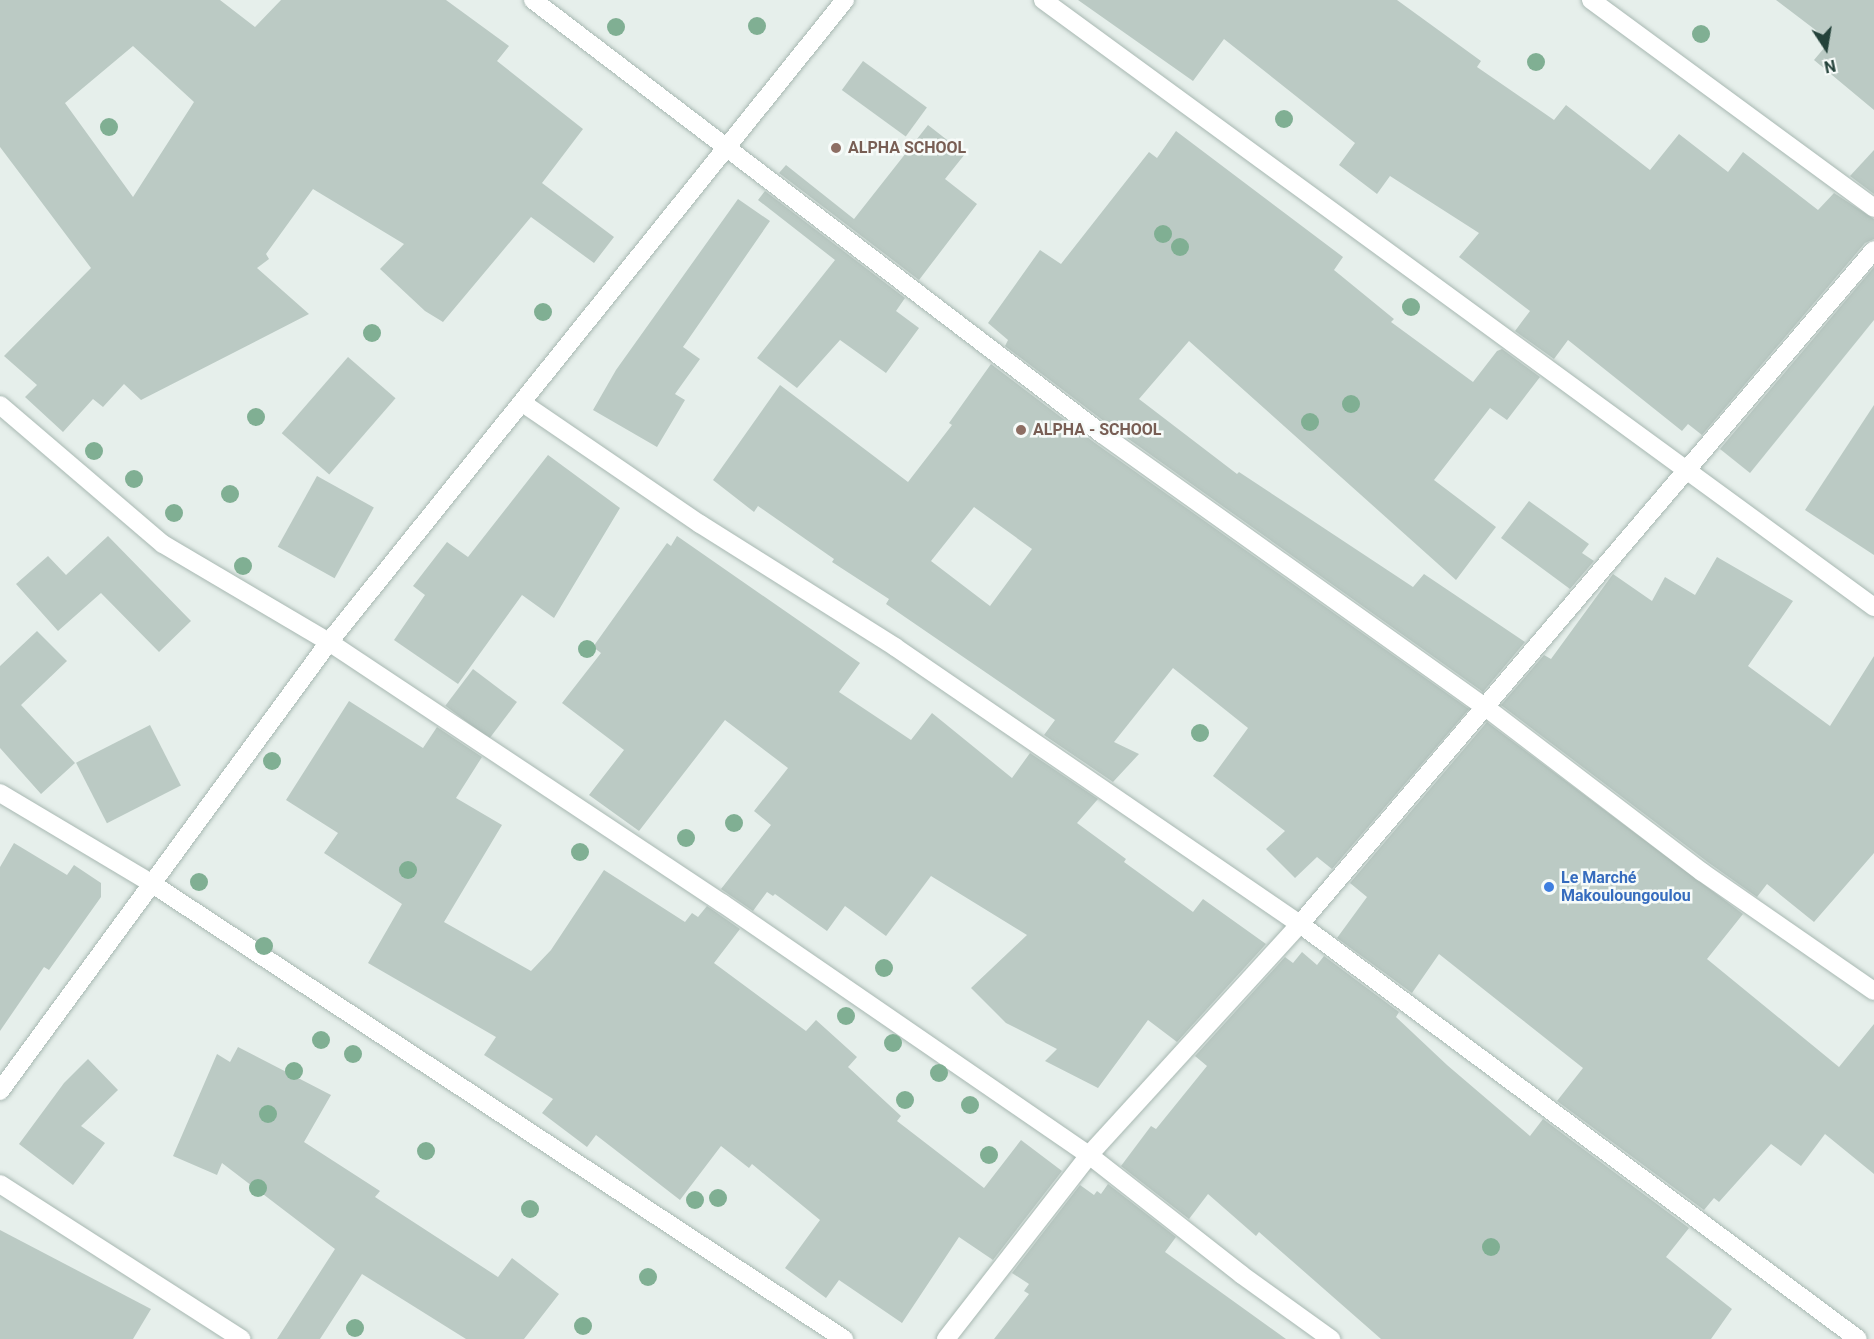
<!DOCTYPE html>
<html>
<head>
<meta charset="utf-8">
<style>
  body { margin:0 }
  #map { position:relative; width:1874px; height:1339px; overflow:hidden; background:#e6efeb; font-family:Roboto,sans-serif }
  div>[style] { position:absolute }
  .building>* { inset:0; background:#bbcac4; transform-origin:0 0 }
  .roads { filter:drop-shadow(0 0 2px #a8b8b2) drop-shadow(0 0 2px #a8b8b2) }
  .street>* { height:18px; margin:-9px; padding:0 9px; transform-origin:9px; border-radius:9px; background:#fff }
  .trees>* { width:18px; height:18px; margin:-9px; border-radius:50%; background:#80af93 }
  .dots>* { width:16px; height:16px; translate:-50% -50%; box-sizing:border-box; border:3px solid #f7fbf9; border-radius:50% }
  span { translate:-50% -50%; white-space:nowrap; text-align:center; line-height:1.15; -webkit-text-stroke:5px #f7fbf9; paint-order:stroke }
  .education-label { font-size:16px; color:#785e54; font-weight:700 }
  .left { translate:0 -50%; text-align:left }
  .shop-label { font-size:16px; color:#366cbe; font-weight:700 }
  .north { position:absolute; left:1796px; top:18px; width:60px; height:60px; -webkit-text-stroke:4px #f7fbf9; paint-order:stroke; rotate:168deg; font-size:16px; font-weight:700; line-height:24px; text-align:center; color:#24423a }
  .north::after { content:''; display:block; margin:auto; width:21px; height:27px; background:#24423a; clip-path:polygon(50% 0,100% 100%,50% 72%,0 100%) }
</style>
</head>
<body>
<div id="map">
  <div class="building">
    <i style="clip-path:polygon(evenodd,0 0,220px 0,255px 27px,281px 0,446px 0,509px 46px,497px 61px,583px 129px,542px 183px,614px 237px,594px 263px,531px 217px,443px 322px,425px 311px,380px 269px,404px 244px,313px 189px,266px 254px,269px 259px,257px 268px,309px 314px,141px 400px,124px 384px,103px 407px,93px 399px,63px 432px,25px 397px,37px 385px,4px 356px,91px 268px,0 147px,0 0,133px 46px,194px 102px,133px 197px,65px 103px,133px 46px)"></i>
    <i style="clip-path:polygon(1078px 0,1397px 0,1481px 61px,1477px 67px,1554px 120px,1566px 105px,1650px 170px,1679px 134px,1728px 172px,1743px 152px,1818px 210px,1834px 193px,1874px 219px,1874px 239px,1865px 243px,1702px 435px,1688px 424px,1682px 431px,1568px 340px,1554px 359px,1515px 331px,1530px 311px,1459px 257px,1479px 233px,1390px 176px,1377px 194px,1339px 165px,1355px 143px,1224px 39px,1193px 81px)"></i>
    <i style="clip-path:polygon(1776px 0,1874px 0,1874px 110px,1814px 60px,1830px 41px)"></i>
    <i style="left:863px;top:61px;width:79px;height:36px;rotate:36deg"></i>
    <i style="clip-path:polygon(928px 125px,965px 154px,945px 179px,977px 204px,919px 280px,779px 173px,786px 165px,854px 219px)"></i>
    <i style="clip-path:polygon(1176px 131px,1343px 257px,1334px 270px,1394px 319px,1391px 322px,1473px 382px,1497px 351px,1502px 349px,1540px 377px,1507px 420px,1490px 408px,1434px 480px,1496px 527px,1456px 580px,1189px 341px,1139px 399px,1237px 474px,1239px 472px,1413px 587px,1424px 574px,1525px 642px,1483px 692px,1109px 425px,1005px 346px,1008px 340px,988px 323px,1040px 250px,1061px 264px,1149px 152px,1157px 158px)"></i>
    <i style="clip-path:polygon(1874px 150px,1874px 194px,1850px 176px)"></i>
    <i style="clip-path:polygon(765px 191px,905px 298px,896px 311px,919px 328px,886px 373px,840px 340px,797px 388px,757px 358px,835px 260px,758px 200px)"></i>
    <i style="clip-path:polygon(738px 199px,770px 221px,683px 347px,700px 359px,675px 394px,685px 400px,657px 447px,593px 410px,616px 370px)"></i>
    <i style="clip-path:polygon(1874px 267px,1874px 320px,1750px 473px,1720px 449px)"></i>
    <i style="left:348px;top:357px;width:63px;height:101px;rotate:41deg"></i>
    <i style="clip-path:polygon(evenodd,991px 364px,1095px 443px,1469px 709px,1332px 869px,1317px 857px,1295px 878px,1266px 849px,1285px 831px,1213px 776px,1248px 728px,1173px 668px,1114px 742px,1139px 754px,1113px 782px,1044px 735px,1055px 720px,886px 604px,889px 599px,832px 562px,834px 559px,758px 506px,754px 512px,713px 480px,780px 385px,908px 482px,952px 425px,949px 423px,991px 364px,974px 507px,1032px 549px,990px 606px,931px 561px,974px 507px)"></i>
    <i style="clip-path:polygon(1874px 405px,1874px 555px,1805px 510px)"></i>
    <i style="clip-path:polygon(548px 455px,620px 508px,554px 618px,522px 595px,458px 684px,394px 640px,425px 595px,413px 586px,447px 542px,468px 557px)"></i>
    <i style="left:317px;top:476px;width:65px;height:81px;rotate:29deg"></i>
    <i style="clip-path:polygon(1529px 501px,1589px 544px,1582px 553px,1594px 561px,1570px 589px,1501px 538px)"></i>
    <i style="clip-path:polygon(108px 536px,191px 621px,159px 652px,101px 593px,58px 631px,16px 584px,48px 556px,66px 575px)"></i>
    <i style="clip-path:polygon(677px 536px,860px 663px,839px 692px,911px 740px,932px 713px,1012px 778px,1030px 753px,1098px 799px,1077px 823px,1126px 859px,1124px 862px,1193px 912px,1203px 899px,1266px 944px,1177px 1042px,1148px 1020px,1098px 1088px,1045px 1061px,1057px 1049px,1006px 1023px,971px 988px,1027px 935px,931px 876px,886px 936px,845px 906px,827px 931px,775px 894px,773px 896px,767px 892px,753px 911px,721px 889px,771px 825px,754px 811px,788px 768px,725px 720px,639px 831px,589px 795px,624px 750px,562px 703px,601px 653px,593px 647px,667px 543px,671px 546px)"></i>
    <i style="clip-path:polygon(1717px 557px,1793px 601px,1748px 666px,1830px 726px,1874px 656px,1874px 853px,1814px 922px,1767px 884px,1757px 897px,1709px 863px,1501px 705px,1544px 655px,1551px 659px,1613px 574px,1652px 601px,1665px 577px,1695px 595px)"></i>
    <i style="clip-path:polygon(37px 631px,67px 661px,21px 705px,75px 763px,41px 794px,0 748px,0 666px)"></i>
    <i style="left:473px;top:669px;width:55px;height:46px;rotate:37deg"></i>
    <i style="clip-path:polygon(349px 701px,423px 748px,437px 727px,482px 757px,456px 798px,502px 825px,444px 922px,531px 971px,551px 950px,604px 870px,685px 922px,692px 913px,698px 917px,707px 906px,740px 929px,714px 963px,806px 1031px,816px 1020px,857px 1057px,848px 1067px,901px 1116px,897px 1121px,984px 1188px,1021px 1140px,1062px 1171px,993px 1260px,959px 1237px,902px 1323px,839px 1280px,826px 1298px,785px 1268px,820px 1220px,752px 1164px,749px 1168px,721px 1146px,680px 1200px,596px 1135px,587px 1147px,542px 1113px,553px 1099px,484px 1055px,496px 1037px,368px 963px,402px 904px,324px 853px,338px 833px,286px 800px)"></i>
    <i style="clip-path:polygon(1487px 722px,1743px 914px,1707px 959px,1839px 1067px,1874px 1024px,1874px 1174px,1825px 1134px,1801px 1166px,1771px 1144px,1719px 1202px,1714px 1198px,1704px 1210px,1557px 1101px,1583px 1068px,1439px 954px,1412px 993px,1337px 938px,1367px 897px,1350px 883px)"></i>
    <i style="left:150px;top:725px;width:68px;height:83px;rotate:63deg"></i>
    <i style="clip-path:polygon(14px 843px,67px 875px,74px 865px,101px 883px,101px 897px,49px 970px,44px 967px,0 1031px,0 867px)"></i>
    <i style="clip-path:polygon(1302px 952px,1317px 965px,1324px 956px,1399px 1012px,1396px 1017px,1447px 1065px,1530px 1136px,1543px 1119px,1689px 1228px,1666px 1257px,1732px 1309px,1711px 1339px,1381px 1339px,1259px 1232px,1256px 1236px,1208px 1194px,1189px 1219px,1121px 1166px,1151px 1126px,1156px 1129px,1207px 1066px,1195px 1056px,1285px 957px,1293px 963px)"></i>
    <i style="clip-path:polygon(238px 1047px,331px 1095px,304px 1142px,380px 1191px,375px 1197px,498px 1277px,512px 1258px,559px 1294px,524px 1339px,466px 1339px,362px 1274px,320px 1339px,277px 1339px,335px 1249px,222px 1163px,217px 1175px,173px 1156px,217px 1054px,230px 1062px)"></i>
    <i style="clip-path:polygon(88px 1059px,118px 1090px,81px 1126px,105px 1143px,73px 1185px,19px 1144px,64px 1083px)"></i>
    <i style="clip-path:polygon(1108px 1184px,1176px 1237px,1165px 1252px,1286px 1339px,994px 1339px,1029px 1294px,1024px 1291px,1029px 1284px,1012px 1273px,1080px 1185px,1094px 1195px,1097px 1191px,1101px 1194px)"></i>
    <i style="clip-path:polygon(0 1230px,151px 1309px,133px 1339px,0 1339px)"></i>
  </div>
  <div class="roads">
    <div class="street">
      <i style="left:533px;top:0;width:716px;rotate:37.33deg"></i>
      <i style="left:1102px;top:434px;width:469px;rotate:35.5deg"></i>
      <i style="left:1484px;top:706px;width:274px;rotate:37.3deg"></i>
      <i style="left:1702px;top:872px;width:209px;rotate:34.7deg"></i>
      <i style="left:1043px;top:0;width:1029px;rotate:36.15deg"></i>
      <i style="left:1591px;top:0;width:351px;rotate:36.3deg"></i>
      <i style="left:524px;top:404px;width:213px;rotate:34.3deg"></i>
      <i style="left:700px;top:524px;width:231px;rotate:32.2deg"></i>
      <i style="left:895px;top:647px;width:491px;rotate:34.4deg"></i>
      <i style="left:1300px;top:924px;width:695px;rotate:36.64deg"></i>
      <i style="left:0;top:405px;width:214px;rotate:40.5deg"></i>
      <i style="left:163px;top:544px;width:193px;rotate:30.6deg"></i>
      <i style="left:329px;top:642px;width:472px;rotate:33.6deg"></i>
      <i style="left:722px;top:903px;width:445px;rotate:34.5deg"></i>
      <i style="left:1089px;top:1155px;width:194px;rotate:38.1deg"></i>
      <i style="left:1242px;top:1275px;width:110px;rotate:35.7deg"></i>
      <i style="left:0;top:793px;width:176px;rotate:30.8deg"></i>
      <i style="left:151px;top:883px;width:830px;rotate:33.35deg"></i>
      <i style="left:0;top:1091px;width:557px;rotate:-53.77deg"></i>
      <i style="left:329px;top:642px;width:824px;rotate:-51.21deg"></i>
      <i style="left:0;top:1184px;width:287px;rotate:32.7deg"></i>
      <i style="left:946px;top:1339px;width:233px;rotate:-52.1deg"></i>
      <i style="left:1089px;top:1155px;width:313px;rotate:-47.6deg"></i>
      <i style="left:1300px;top:924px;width:885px;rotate:-49.58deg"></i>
    </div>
  </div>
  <div class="trees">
    <i style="left:757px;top:26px"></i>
    <i style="left:616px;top:27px"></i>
    <i style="left:1701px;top:34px"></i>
    <i style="left:1536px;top:62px"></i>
    <i style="left:1284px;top:119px"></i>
    <i style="left:109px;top:127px"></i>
    <i style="left:1163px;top:234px"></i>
    <i style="left:1180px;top:247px"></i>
    <i style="left:1411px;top:307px"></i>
    <i style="left:543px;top:312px"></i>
    <i style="left:372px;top:333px"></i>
    <i style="left:1351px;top:404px"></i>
    <i style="left:256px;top:417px"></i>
    <i style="left:1310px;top:422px"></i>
    <i style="left:94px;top:451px"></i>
    <i style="left:134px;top:479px"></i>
    <i style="left:230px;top:494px"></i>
    <i style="left:174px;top:513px"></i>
    <i style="left:243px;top:566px"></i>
    <i style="left:587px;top:649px"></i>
    <i style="left:1200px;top:733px"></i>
    <i style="left:272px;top:761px"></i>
    <i style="left:734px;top:823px"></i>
    <i style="left:686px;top:838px"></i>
    <i style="left:580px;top:852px"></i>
    <i style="left:408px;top:870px"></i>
    <i style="left:199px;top:882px"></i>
    <i style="left:264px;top:946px"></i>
    <i style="left:884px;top:968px"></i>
    <i style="left:846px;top:1016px"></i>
    <i style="left:321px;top:1040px"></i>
    <i style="left:893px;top:1043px"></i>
    <i style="left:353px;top:1054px"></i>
    <i style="left:294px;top:1071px"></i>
    <i style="left:939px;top:1073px"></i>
    <i style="left:905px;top:1100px"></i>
    <i style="left:970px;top:1105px"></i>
    <i style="left:268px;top:1114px"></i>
    <i style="left:426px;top:1151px"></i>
    <i style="left:989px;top:1155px"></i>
    <i style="left:258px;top:1188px"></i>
    <i style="left:718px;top:1198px"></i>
    <i style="left:695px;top:1200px"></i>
    <i style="left:530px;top:1209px"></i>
    <i style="left:1491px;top:1247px"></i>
    <i style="left:648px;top:1277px"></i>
    <i style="left:583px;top:1326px"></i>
    <i style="left:355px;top:1328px"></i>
  </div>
  <div class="dots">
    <i style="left:836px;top:148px;background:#8d6e63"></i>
    <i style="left:1021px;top:430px;background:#8d6e63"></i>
    <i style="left:1549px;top:887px;background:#3f7fe0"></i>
  </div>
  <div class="education-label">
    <span class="left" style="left:848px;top:148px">ALPHA SCHOOL</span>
    <span class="left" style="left:1033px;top:430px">ALPHA - SCHOOL</span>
  </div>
  <div class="shop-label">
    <span class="left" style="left:1561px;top:887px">Le Marché<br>Makouloungoulou</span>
  </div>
  <div class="north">N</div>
</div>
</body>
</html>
